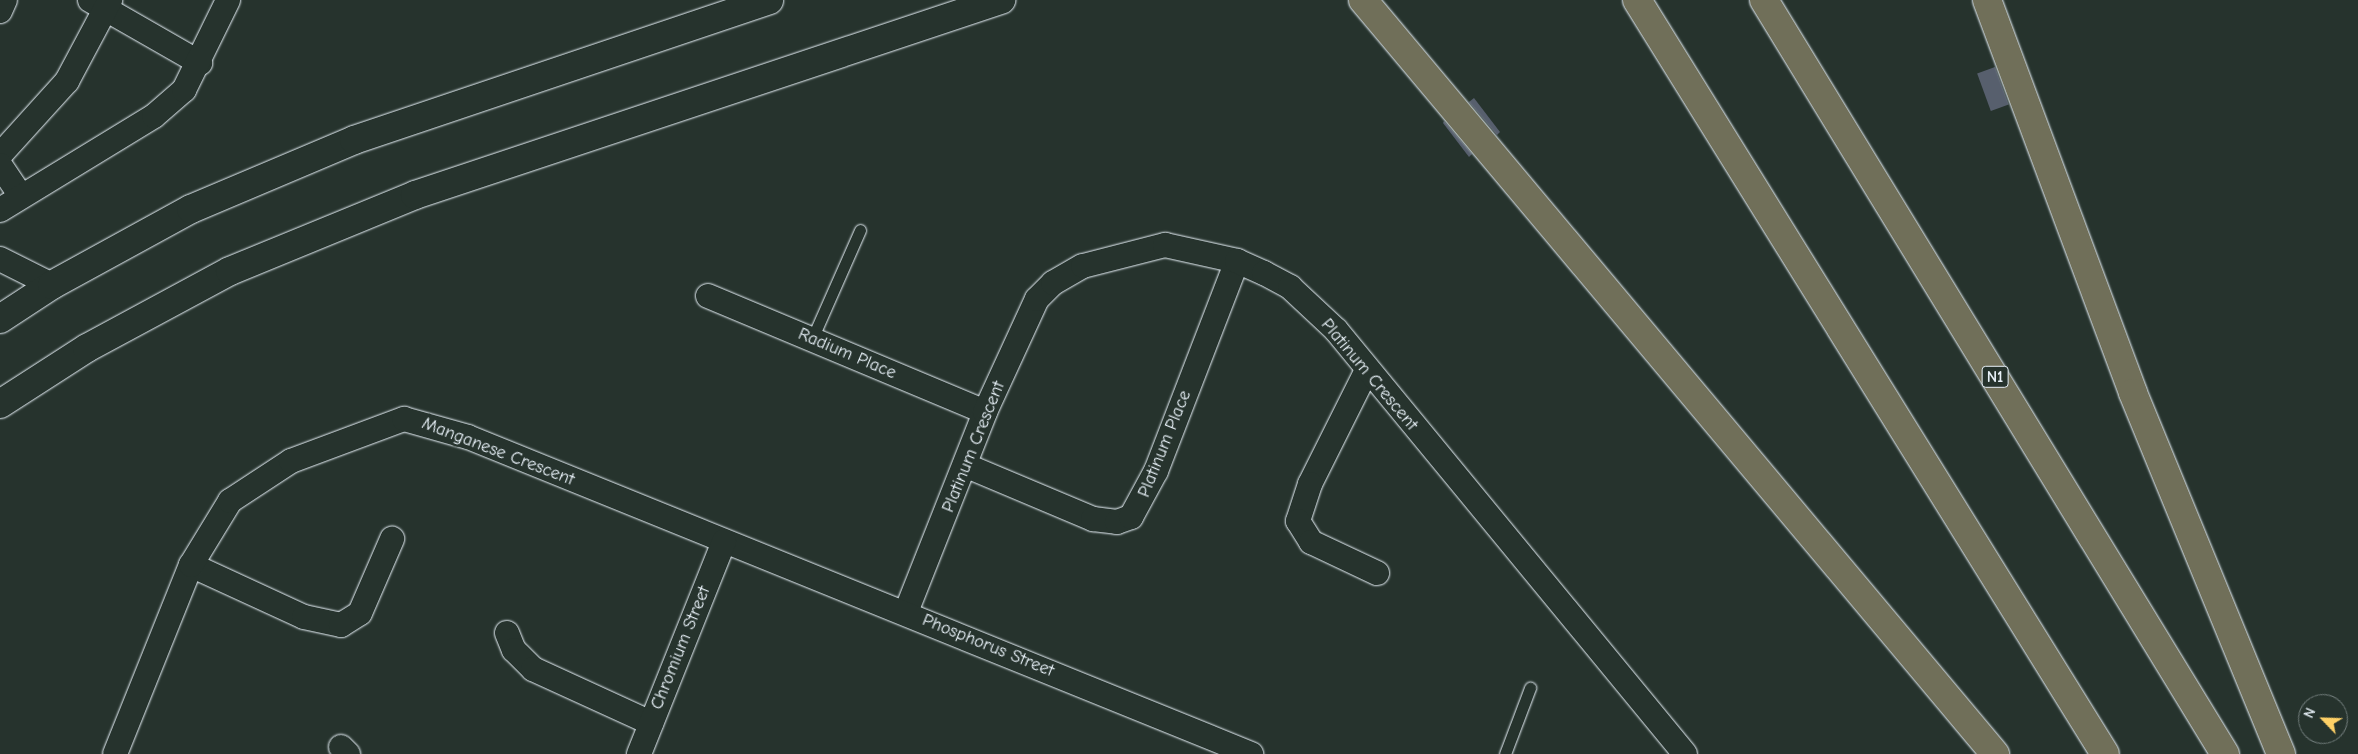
<!DOCTYPE html>
<html>
<head>
<meta charset="utf-8">
<style>
  body { margin:0 }
  #map { position:relative; width:2358px; height:754px; overflow:hidden; background:#26332d; font-family:"Comic Neue",sans-serif }
  div>[style] { position:absolute }
  .building>* { inset:0; background:#575f6d; transform-origin:0 0 }
  .roads { filter:drop-shadow(0 0 1px #e8f1f8) drop-shadow(0 0 1px #e8f1f8) }
  .lane>* { height:11px; margin:-5.5px; padding:0 5.5px; transform-origin:5.5px; border-radius:5.5px; background:#26332d }
  .street>* { height:24px; margin:-12px; padding:0 12px; transform-origin:12px; border-radius:12px; background:#26332d }
  .secondary>* { height:28px; margin:-14px; padding:0 14px; transform-origin:14px; border-radius:14px; background:#26332d }
  .highway>* { height:28px; margin:-14px; padding:0 14px; transform-origin:14px; border-radius:14px; background:#706f59 }
  span { translate:-50% -50%; white-space:nowrap; text-align:center; line-height:1.15; -webkit-text-stroke:5px #26332d; paint-order:stroke }
  .shield-label span { padding:1px 4px; background:#26332d; border:1px solid; border-radius:4px; -webkit-text-stroke-width:0 }
  .shield-label { font-size:16px; color:#e8f1f8; font-weight:700 }
  .street-label { font-size:18px; color:#e8f1f8 }
  .north { position:absolute; left:2298px; top:694px; width:50px; height:50px; box-sizing:border-box; background:#26332d; border:1px solid #747f7e; border-radius:50%; rotate:294deg; font-size:14px; font-weight:700; line-height:20px; text-align:center; color:#e8f1f8 }
  .north::after { content:''; display:block; margin:auto; width:18px; height:22px; background:#ffd166; clip-path:polygon(50% 0,100% 100%,50% 72%,0 100%) }
</style>
</head>
<body>
<div id="map">
  <div class="building">
    <i style="left:1995px;top:67px;width:40px;height:19px;rotate:70deg"></i>
    <i style="clip-path:polygon(1474px 98px,1500px 132px,1497px 135px,1469px 102px)"></i>
    <i style="clip-path:polygon(1444px 121px,1472px 154px,1469px 157px,1443px 123px)"></i>
  </div>
  <div class="roads">
    <div class="lane">
      <i style="left:812px;top:339px;width:119px;rotate:-66.2deg"></i>
      <i style="left:1505px;top:754px;width:71px;rotate:-69.3deg"></i>
    </div>
    <div class="street">
      <i style="left:90px;top:0;width:127px;rotate:29.8deg"></i>
      <i style="left:0;top:11px;width:12px;rotate:-66deg"></i>
      <i style="left:0;top:155px;width:100px;rotate:-47.8deg"></i>
      <i style="left:67px;top:81px;width:92px;rotate:-62deg"></i>
      <i style="left:0;top:165px;width:37px;rotate:56deg"></i>
      <i style="left:0;top:210px;width:180px;rotate:-31.4deg"></i>
      <i style="left:154px;top:116px;width:40px;rotate:-41deg"></i>
      <i style="left:184px;top:90px;width:100px;rotate:-63.9deg"></i>
      <i style="left:0;top:259px;width:58px;rotate:26.6deg"></i>
      <i style="left:708px;top:296px;width:300px;rotate:22.7deg"></i>
      <i style="left:1366px;top:372px;width:125px;rotate:116.6deg"></i>
      <i style="left:1310px;top:484px;width:39px;rotate:108deg"></i>
      <i style="left:1298px;top:521px;width:25px;rotate:58deg"></i>
      <i style="left:1311px;top:542px;width:73px;rotate:25.2deg"></i>
      <i style="left:967px;top:466px;width:137px;rotate:22.8deg"></i>
      <i style="left:1093px;top:519px;width:24px;rotate:7deg"></i>
      <i style="left:1117px;top:522px;width:15px;rotate:-20deg"></i>
      <i style="left:1131px;top:517px;width:52px;rotate:-61.5deg"></i>
      <i style="left:1156px;top:471px;width:225px;rotate:-68.9deg"></i>
      <i style="left:191px;top:565px;width:124px;rotate:24.7deg"></i>
      <i style="left:304px;top:617px;width:38px;rotate:12deg"></i>
      <i style="left:341px;top:625px;width:22px;rotate:-32deg"></i>
      <i style="left:360px;top:613px;width:81px;rotate:-66.6deg"></i>
      <i style="left:906px;top:612px;width:215px;rotate:-68.4deg"></i>
      <i style="left:985px;top:412px;width:124px;rotate:-65.3deg"></i>
      <i style="left:1037px;top:299px;width:23px;rotate:-45deg"></i>
      <i style="left:1053px;top:283px;width:34px;rotate:-30deg"></i>
      <i style="left:1083px;top:266px;width:85px;rotate:-14.4deg"></i>
      <i style="left:1165px;top:245px;width:74px;rotate:12.5deg"></i>
      <i style="left:1237px;top:261px;width:30px;rotate:24deg"></i>
      <i style="left:1264px;top:273px;width:30px;rotate:28deg"></i>
      <i style="left:1290px;top:287px;width:63px;rotate:43.1deg"></i>
      <i style="left:1336px;top:330px;width:549px;rotate:50.54deg"></i>
      <i style="left:507px;top:633px;width:18px;rotate:68deg"></i>
      <i style="left:514px;top:650px;width:27px;rotate:45deg"></i>
      <i style="left:533px;top:669px;width:130px;rotate:24.6deg"></i>
      <i style="left:341px;top:747px;width:10px;rotate:45deg"></i>
      <i style="left:115px;top:754px;width:204px;rotate:-68.1deg"></i>
      <i style="left:191px;top:565px;width:75px;rotate:-58.6deg"></i>
      <i style="left:230px;top:501px;width:73px;rotate:-33.3deg"></i>
      <i style="left:291px;top:461px;width:121px;rotate:-20.4deg"></i>
      <i style="left:404px;top:419px;width:66px;rotate:15.7deg"></i>
      <i style="left:468px;top:437px;width:845px;rotate:22.04deg"></i>
      <i style="left:639px;top:754px;width:229px;rotate:-68.2deg"></i>
    </div>
    <div class="secondary">
      <i style="left:0;top:319px;width:62px;rotate:-33.2deg"></i>
      <i style="left:52px;top:285px;width:158px;rotate:-28.7deg"></i>
      <i style="left:191px;top:209px;width:177px;rotate:-22.9deg"></i>
      <i style="left:354px;top:140px;width:438px;rotate:-18.6deg"></i>
      <i style="left:0;top:404px;width:103px;rotate:-32.8deg"></i>
      <i style="left:87px;top:348px;width:162px;rotate:-28.3deg"></i>
      <i style="left:230px;top:271px;width:200px;rotate:-22.3deg"></i>
      <i style="left:415px;top:195px;width:618px;rotate:-18.41deg"></i>
    </div>
    <div class="highway">
      <i style="left:1363px;top:0;width:984px;rotate:50.03deg"></i>
      <i style="left:1637px;top:0;width:887px;rotate:58.17deg"></i>
      <i style="left:1764px;top:0;width:884px;rotate:58.56deg"></i>
      <i style="left:1987px;top:0;width:419px;rotate:69.6deg"></i>
      <i style="left:2133px;top:393px;width:390px;rotate:67.7deg"></i>
    </div>
  </div>
  <div class="shield-label">
    <span style="left:1995px;top:377px">N1</span>
  </div>
  <div class="street-label">
    <span style="left:847px;top:354px;rotate:23deg">Radium Place</span>
    <span style="left:1369px;top:375px;rotate:50deg">Platinum Crescent</span>
    <span style="left:1165px;top:444px;rotate:-68deg">Platinum Place</span>
    <span style="left:974px;top:447px;rotate:-68deg">Platinum Crescent</span>
    <span style="left:498px;top:452px;rotate:21deg">Manganese Crescent</span>
    <span style="left:988px;top:646px;rotate:22deg">Phosphorus Street</span>
    <span style="left:681px;top:648px;rotate:-68deg">Chromium Street</span>
  </div>
  <div class="north">N</div>
</div>
</body>
</html>
